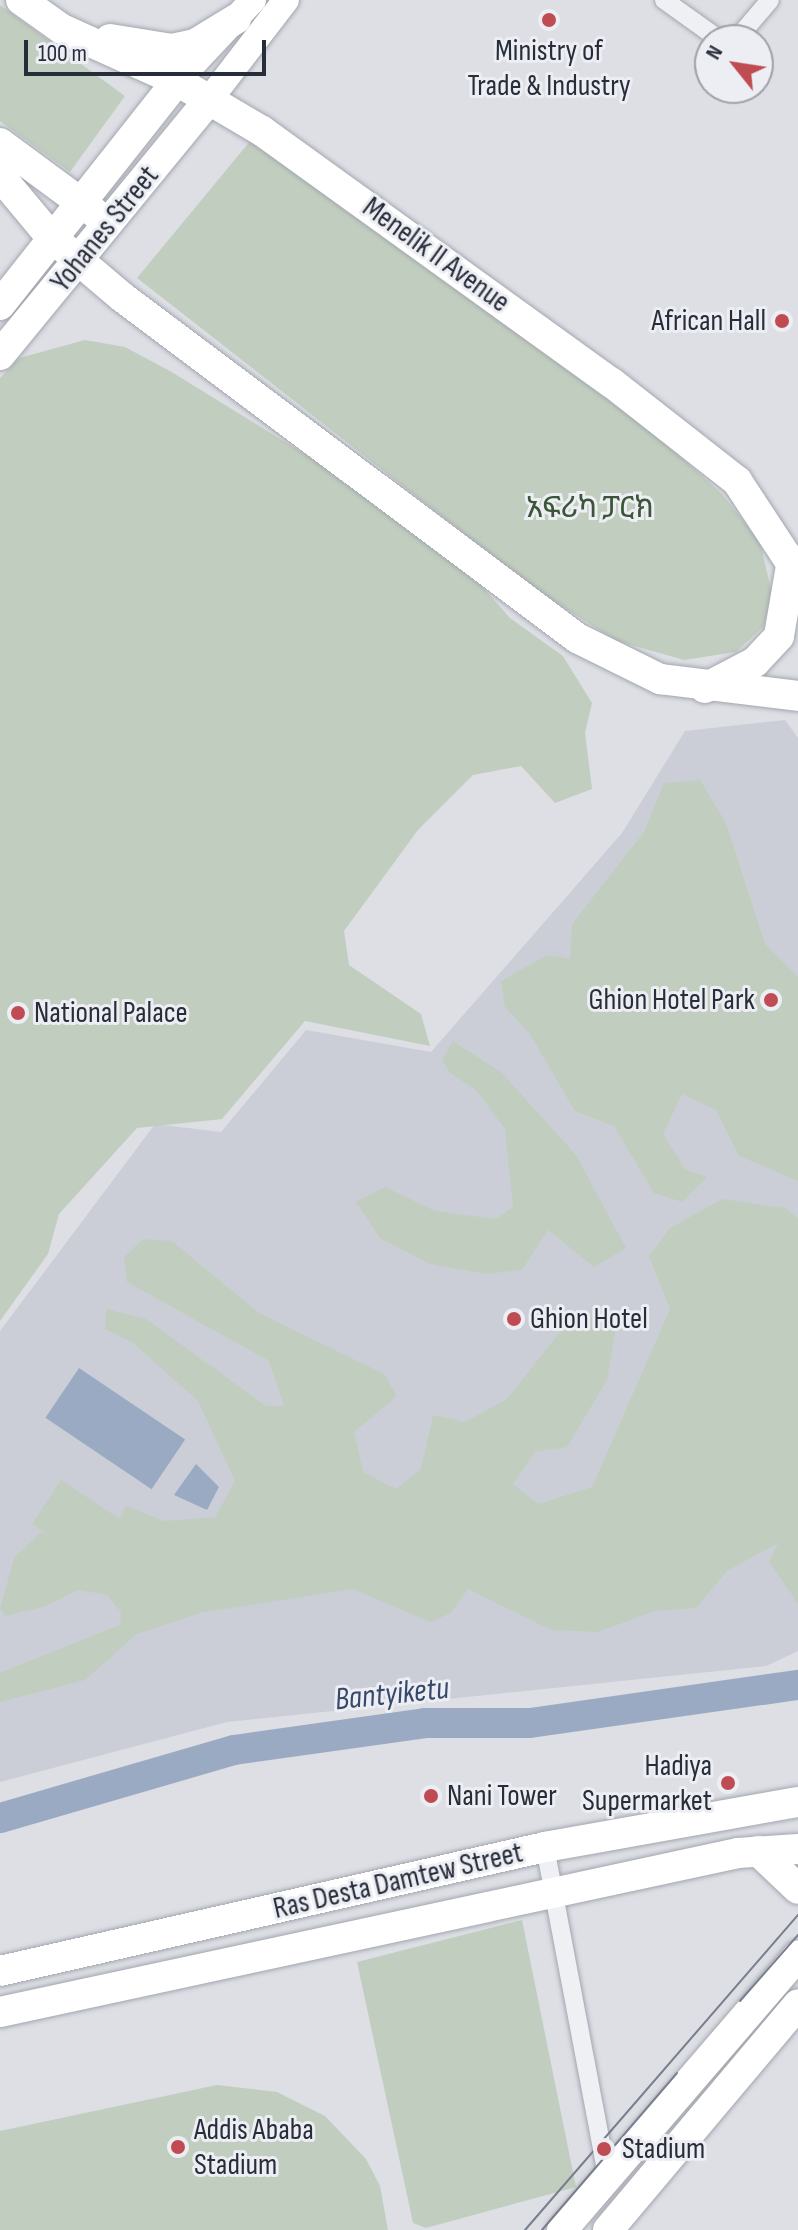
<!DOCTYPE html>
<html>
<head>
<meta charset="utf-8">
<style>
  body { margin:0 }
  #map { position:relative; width:798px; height:2230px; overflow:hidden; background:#dddfe5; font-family:"Sofia Sans Condensed","Noto Sans Ethiopic",sans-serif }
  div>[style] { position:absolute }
  .built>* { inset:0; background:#cbced6 }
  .green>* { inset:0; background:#c1cebf }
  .water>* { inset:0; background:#9baac3; transform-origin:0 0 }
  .river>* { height:30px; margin:-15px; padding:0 15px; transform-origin:15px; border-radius:15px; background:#9baac3 }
  .roads { filter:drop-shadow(0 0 2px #a3a6ae) drop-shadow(0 0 2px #a3a6ae) }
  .street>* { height:18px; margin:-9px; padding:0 9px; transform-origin:9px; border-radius:9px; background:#eff0f4 }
  .secondary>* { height:26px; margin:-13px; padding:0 13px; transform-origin:13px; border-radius:13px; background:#fff }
  .primary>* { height:30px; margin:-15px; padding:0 15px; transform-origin:15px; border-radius:15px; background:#fff }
  .tram>* { height:2px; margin:-1px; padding:0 1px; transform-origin:1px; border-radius:1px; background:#787e8d }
  .dots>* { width:22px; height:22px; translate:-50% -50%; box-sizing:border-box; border:4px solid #eceef3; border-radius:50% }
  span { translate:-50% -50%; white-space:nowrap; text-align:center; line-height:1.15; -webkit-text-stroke:6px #eceef3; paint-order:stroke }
  .poi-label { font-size:30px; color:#282d3a }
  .right { translate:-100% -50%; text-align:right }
  .left { translate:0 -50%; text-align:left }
  .street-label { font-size:30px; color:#282d3a }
  .park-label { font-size:30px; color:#3a5537 }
  .water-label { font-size:32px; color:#36496a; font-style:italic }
  .north { position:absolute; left:694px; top:24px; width:80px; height:80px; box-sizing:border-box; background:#eceef3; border:2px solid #9ea1a9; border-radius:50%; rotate:300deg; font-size:22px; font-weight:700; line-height:32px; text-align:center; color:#282d3a }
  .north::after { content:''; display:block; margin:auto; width:28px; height:36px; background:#c04c53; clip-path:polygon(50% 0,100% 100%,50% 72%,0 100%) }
  .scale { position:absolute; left:24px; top:40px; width:242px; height:36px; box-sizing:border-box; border:4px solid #282d3a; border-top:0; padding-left:10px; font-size:24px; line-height:28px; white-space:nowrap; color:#282d3a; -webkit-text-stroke:6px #eceef3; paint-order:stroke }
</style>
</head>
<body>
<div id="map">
  <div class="built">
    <i style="clip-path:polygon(785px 720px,798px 738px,798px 1651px,766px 1666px,227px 1722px,0 1782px,0 1331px,155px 1124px,221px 1132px,306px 1030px,431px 1052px,622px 833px,685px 731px)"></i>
  </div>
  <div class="green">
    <i style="clip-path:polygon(0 5px,125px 96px,70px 172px,0 121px)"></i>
    <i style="clip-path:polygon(251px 140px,655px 434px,722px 494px,760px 542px,772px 594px,764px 626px,736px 652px,684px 660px,617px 641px,536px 590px,137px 278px)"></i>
    <i style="clip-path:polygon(85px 340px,125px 347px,170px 371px,329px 469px,465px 567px,510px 618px,563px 656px,592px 703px,585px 733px,592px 789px,555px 803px,521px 766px,473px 775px,418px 830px,344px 931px,349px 965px,421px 1014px,430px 1046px,305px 1021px,222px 1119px,137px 1128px,59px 1214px,48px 1254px,0 1321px,0 378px,19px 358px)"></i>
    <i style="clip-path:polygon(700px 780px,726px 823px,765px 944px,798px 977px,798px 1181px,739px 1156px,716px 1110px,682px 1094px,663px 1134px,685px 1169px,707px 1177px,682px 1202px,654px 1193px,614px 1126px,575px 1111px,530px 1034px,505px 1007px,501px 981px,547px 955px,570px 959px,572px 924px,644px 832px,664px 783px)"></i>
    <i style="clip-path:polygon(453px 1041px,502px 1073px,576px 1155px,626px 1248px,594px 1267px,548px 1230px,522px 1270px,486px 1274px,430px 1264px,380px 1238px,356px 1202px,385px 1187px,435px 1211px,496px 1219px,513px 1207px,505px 1129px,476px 1090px,450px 1073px,442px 1059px)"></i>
    <i style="clip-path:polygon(722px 1199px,785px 1208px,798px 1218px,798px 1604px,769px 1561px,778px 1543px,727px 1571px,696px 1608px,655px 1611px,598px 1632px,551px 1630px,468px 1589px,451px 1613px,430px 1622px,353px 1589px,200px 1613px,137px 1634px,85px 1680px,0 1702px,0 1673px,120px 1625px,121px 1612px,107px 1595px,78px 1590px,46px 1606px,5px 1616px,0 1609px,14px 1558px,41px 1532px,51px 1537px,32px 1524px,61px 1480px,120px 1519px,126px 1506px,164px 1521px,215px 1517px,235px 1481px,198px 1401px,133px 1343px,105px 1329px,106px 1309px,146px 1319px,266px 1406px,284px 1406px,269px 1361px,127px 1282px,124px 1257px,143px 1239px,172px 1241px,259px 1313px,384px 1374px,397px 1396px,354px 1432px,363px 1472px,396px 1489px,421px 1469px,433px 1415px,465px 1422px,507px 1399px,571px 1318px,618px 1315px,607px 1380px,567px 1447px,535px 1452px,513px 1484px,538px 1504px,592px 1487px,670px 1309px,649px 1256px,670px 1228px)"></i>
    <i style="clip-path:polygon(522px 1920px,576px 2187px,426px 2228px,413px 2223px,357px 1962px)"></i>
    <i style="clip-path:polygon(217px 2085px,277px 2092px,325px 2116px,366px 2159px,380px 2186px,388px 2230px,0 2230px,0 2131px)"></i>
  </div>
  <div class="water">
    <i style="left:79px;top:1368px;width:128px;height:60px;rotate:34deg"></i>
    <i style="clip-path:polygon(196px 1464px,219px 1487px,207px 1510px,174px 1495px)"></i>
  </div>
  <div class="river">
    <i style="left:0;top:1818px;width:244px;rotate:-16.2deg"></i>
    <i style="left:234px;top:1750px;width:193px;rotate:-8deg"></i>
    <i style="left:425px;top:1723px;width:105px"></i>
    <i style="left:530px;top:1723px;width:271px;rotate:-8.1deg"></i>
  </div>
  <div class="roads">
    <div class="street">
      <i style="left:664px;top:0;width:69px;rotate:35.5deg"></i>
      <i style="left:736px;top:40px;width:52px;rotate:-49.6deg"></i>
      <i style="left:545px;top:1847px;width:335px;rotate:79.3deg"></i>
    </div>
    <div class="secondary">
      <i style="left:177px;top:81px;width:111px;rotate:-46.8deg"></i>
      <i style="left:209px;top:100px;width:126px;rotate:-52.4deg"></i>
    </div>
    <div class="primary">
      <i style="left:21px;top:0;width:50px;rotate:35.3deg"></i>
      <i style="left:62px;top:29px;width:126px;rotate:24.3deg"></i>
      <i style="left:177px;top:81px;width:99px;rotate:30.5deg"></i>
      <i style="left:262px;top:131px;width:431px;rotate:35.8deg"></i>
      <i style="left:612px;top:383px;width:159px;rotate:38.1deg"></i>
      <i style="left:737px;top:481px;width:111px;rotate:56.7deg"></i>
      <i style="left:110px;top:39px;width:63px;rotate:9.2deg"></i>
      <i style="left:172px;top:49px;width:24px;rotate:-12deg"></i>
      <i style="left:195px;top:44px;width:48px;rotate:-31.4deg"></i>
      <i style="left:0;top:143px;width:118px;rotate:36.4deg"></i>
      <i style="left:0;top:176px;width:78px;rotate:50.2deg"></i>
      <i style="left:50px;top:236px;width:94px;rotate:40.3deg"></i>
      <i style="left:122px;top:297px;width:569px;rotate:36.85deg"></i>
      <i style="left:577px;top:638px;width:93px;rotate:26.3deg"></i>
      <i style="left:660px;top:679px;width:139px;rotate:7deg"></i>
      <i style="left:0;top:305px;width:285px;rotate:-51.7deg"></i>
      <i style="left:0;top:355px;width:330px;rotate:-50.7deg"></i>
      <i style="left:705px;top:688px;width:56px;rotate:-27.5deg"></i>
      <i style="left:755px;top:662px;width:35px;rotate:-47deg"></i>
      <i style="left:779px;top:636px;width:77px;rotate:-80.3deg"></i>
      <i style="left:758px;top:1851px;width:55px;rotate:43.5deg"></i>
      <i style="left:0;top:1971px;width:559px;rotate:-12.82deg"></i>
      <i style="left:545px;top:1847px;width:257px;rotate:-10.1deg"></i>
      <i style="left:0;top:2012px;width:755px;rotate:-12.16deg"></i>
      <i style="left:738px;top:1853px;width:60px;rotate:-3.8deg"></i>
      <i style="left:562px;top:2230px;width:362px;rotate:-49.3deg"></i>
      <i style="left:608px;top:2230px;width:295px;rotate:-49.9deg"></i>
    </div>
  </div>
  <div class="tram">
    <i style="left:740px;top:2001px;width:88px;rotate:-48.7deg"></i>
    <i style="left:525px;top:2230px;width:417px;rotate:-49.1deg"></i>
    <i style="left:542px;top:2230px;width:207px;rotate:-49.3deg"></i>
  </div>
  <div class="dots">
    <i style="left:549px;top:20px;background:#c04c53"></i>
    <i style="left:782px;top:321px;background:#c04c53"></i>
    <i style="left:771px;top:1000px;background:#c04c53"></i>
    <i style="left:18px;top:1013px;background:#c04c53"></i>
    <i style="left:514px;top:1319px;background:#c04c53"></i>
    <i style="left:728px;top:1783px;background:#c04c53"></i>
    <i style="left:431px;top:1796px;background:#c04c53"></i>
    <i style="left:178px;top:2147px;background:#c04c53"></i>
    <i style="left:604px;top:2149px;background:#c04c53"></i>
  </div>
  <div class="poi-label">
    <span style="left:549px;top:68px">Ministry of<br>Trade &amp; Industry</span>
    <span class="right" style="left:766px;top:321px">African Hall</span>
    <span class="right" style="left:755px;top:1000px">Ghion Hotel Park</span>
    <span class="left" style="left:34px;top:1013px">National Palace</span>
    <span class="left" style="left:530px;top:1319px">Ghion Hotel</span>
    <span class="right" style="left:712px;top:1783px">Hadiya<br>Supermarket</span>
    <span class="left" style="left:447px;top:1796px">Nani Tower</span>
    <span class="left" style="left:194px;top:2147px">Addis Ababa<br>Stadium</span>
    <span class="left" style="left:622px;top:2149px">Stadium</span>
  </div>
  <div class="street-label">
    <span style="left:105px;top:229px;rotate:-51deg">Yohanes Street</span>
    <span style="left:436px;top:255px;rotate:36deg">Menelik II Avenue</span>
    <span style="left:398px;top:1881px;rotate:-13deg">Ras Desta Damtew Street</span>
  </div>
  <div class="park-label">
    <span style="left:590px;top:508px">አፍሪካ ፓርክ</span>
  </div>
  <div class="water-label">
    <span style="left:392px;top:1695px;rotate:-6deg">Bantyiketu</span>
  </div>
  <div class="north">N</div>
  <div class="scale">100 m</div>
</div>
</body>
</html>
